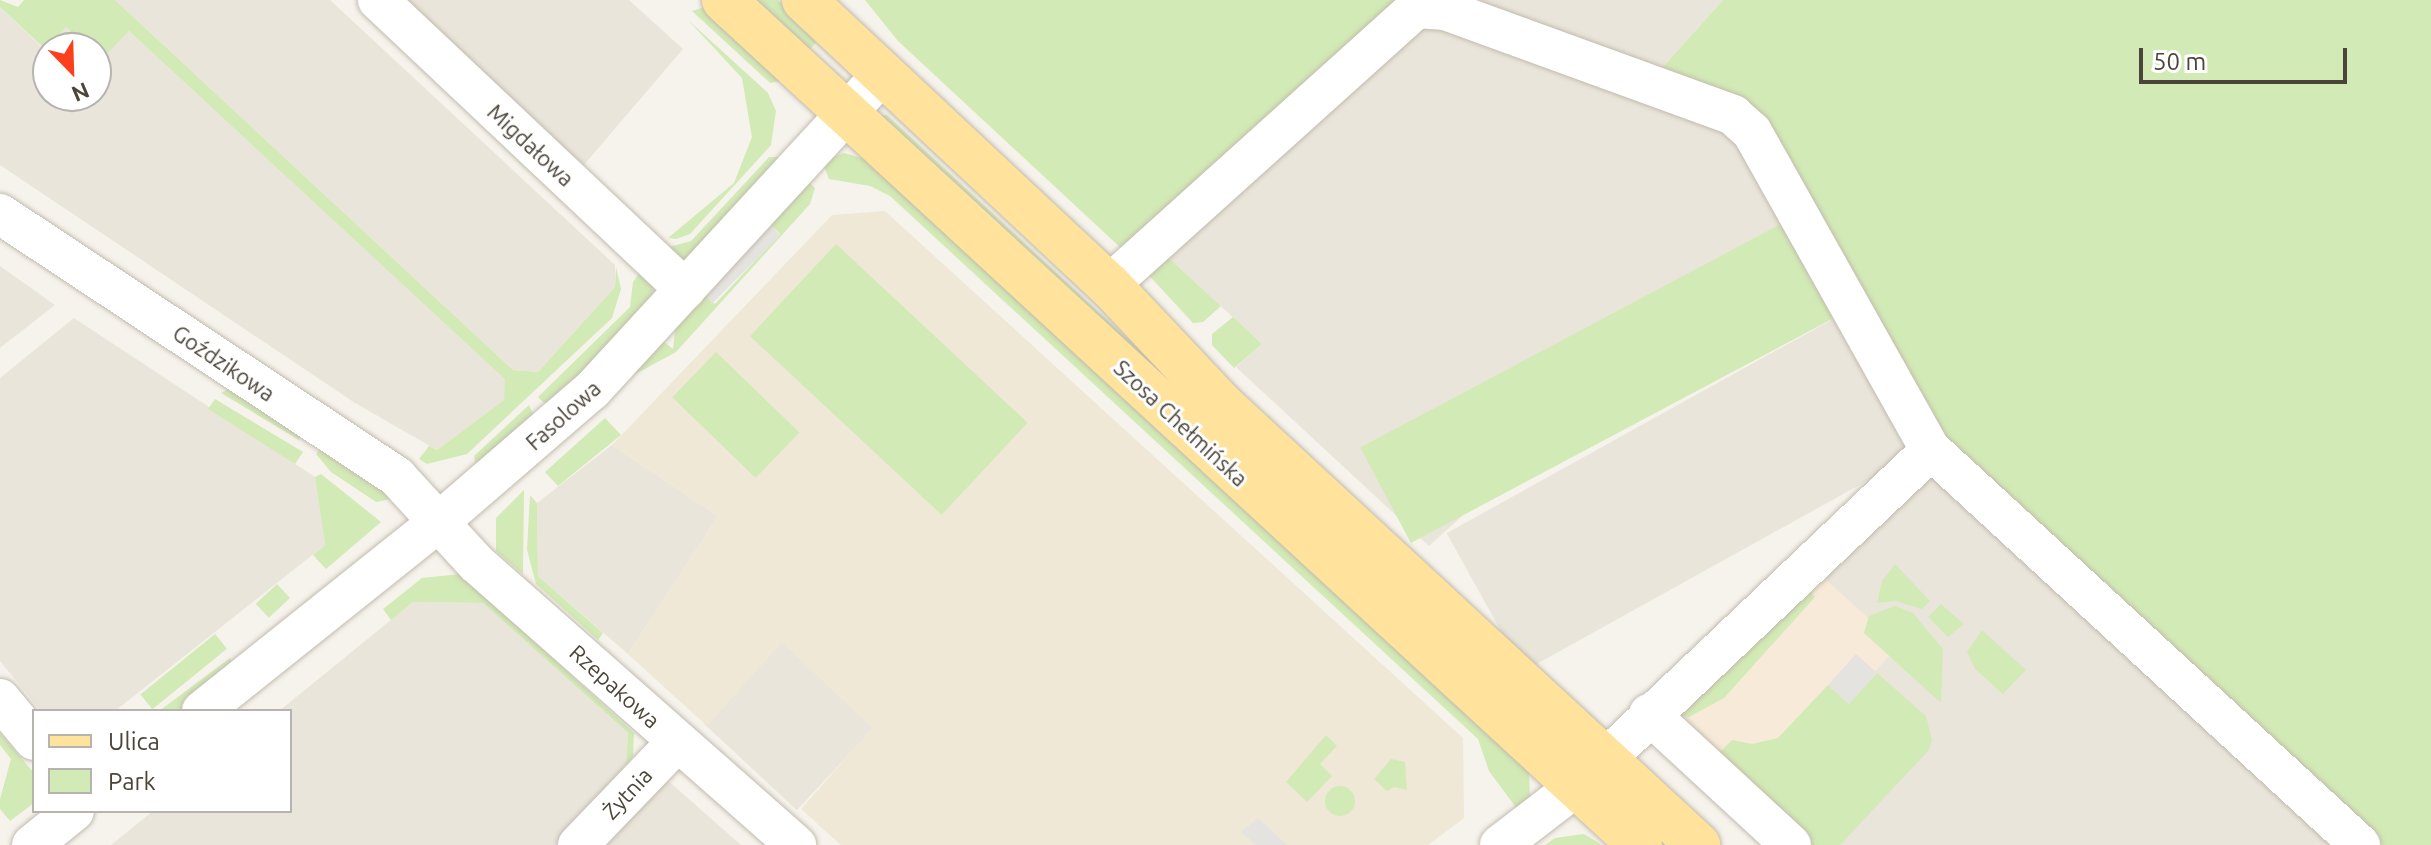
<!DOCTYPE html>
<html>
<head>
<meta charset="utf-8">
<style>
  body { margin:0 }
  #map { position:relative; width:2431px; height:845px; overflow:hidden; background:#f6f3ec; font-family:Ubuntu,sans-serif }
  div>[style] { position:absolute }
  .residential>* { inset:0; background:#eae5da; transform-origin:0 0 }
  .commercial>* { inset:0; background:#f7ead8; transform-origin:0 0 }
  .education>* { inset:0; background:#efe8d6 }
  .green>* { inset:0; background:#d2eab5; transform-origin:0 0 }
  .round { border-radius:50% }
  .parking>* { inset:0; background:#e5e3e0; transform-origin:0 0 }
  .roads { filter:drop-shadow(0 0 2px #c2bbae) drop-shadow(0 0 2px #c2bbae) }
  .minor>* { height:40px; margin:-20px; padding:0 20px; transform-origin:20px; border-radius:20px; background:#fff }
  .major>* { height:44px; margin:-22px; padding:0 22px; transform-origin:22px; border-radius:22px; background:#ffe39c }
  span { translate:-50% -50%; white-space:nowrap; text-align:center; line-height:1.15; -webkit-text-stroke:6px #fff; paint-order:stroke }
  .street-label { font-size:22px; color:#4b4439 }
  .legend { position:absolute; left:32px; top:709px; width:260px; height:104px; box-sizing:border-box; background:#fff; border:2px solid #b7b4b0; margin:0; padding:10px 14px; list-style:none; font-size:24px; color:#4b4439 }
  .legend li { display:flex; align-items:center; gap:16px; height:40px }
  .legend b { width:40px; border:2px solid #b7b4b0 }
  .north { position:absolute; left:32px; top:32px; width:80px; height:80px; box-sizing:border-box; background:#fff; border:2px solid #b7b4b0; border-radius:50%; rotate:157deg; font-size:22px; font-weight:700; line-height:32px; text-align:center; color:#4b4439 }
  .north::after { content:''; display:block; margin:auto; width:28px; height:36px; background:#fc3f1d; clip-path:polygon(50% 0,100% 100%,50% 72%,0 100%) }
  .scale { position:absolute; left:2139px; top:48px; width:208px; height:36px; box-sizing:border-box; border:4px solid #4b4439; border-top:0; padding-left:10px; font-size:24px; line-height:28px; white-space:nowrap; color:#4b4439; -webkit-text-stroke:6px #fff; paint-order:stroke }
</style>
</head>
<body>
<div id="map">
  <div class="residential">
    <i style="clip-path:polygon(115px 0,330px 0,615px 265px,615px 287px,538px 372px,513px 370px)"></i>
    <i style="clip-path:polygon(403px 0,629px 0,683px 49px,583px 166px)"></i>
    <i style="clip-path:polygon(1441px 0,1723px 0,1655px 76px)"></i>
    <i style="clip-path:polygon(0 7px,45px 50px,66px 27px,88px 48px,48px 48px,48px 96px,96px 96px,96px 55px,101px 59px,129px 31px,506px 379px,504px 400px,437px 450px,355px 403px,0 165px)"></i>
    <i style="clip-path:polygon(1451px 24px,1731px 123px,1792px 218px,1429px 546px,1236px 367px,1262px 344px,1161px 251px,1408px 27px)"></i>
    <i style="clip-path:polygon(0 266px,55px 305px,0 348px)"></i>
    <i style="left:1842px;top:314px;width:158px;height:452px;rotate:61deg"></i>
    <i style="clip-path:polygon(74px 318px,315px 477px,325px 545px,115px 711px,41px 711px,0 661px,0 378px)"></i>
    <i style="clip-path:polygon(612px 445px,718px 516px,628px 654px,538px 576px,537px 503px)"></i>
    <i style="clip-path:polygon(1930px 463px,2350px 845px,1812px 845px,1760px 797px,1814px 569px)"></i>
    <i style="clip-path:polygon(413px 602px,483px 603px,628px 733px,626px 765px,555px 845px,111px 845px,153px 811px,290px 811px,290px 711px,279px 711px)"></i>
    <i style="left:781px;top:641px;width:127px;height:113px;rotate:43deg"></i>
    <i style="clip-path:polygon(665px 778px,741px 845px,605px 845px)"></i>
  </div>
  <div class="commercial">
    <i style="left:1814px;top:569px;width:114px;height:204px;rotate:42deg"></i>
  </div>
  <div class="education">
    <i style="clip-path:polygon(885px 211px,1463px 738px,1464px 818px,1428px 845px,841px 845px,801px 809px,872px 728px,782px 642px,707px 726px,628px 654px,718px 516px,612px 445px,832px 215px)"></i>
  </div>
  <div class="green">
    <i style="clip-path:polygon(0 0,18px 7px,24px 0,115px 0,513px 370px,538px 372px,615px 287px,616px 267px,621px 289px,612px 318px,467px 454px,427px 464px,419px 459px,429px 446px,437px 450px,504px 400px,505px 379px,129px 31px,101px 60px,96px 48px,88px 48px,66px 27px,46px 50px,0 7px)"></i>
    <i style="clip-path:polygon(747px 0,778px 0,820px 39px,805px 54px)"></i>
    <i style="clip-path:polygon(865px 0,1406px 0,1122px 249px,898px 41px)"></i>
    <i style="clip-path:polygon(1723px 0,2431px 0,2431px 845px,2382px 845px,1933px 436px,1757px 112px,1655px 76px)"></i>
    <i style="clip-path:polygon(705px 7px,781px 81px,770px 83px,692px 11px)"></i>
    <i style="clip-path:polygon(688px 20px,768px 93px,776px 111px,771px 145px,690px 234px,676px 239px,668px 238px,734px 183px,752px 137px,742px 78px)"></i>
    <i style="clip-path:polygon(881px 115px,887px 115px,1560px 741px)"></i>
    <i style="clip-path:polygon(844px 153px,869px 160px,1529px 771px,1530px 797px,1520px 813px,1489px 771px,1478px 739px,890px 196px,870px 186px,829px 179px,822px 161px)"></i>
    <i style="clip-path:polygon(769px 157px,780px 157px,687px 261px,676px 262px,669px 247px,691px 241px)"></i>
    <i style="clip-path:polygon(802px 176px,815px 188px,810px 204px,676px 352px,628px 378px,657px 336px,673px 349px,677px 313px,699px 289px,715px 304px,780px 234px,764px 219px)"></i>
    <i style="left:1792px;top:218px;width:108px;height:489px;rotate:62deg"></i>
    <i style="left:836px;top:244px;width:262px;height:126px;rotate:43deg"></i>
    <i style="clip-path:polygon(1161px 251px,1221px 306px,1203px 322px,1193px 323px,1144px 270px)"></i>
    <i style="clip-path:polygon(642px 269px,653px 286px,654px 299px,551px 404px,543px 402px,538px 397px,630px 307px,633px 282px)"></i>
    <i style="clip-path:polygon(1233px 317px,1262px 344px,1234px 368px,1212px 345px,1212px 334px)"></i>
    <i style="left:716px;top:352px;width:116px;height:63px;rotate:44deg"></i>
    <i style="clip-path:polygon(229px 389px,301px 435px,299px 440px,221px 393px)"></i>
    <i style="clip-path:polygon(215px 399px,303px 452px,295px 464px,208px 409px)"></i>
    <i style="clip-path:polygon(529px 405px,535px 418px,477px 470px,474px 456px)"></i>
    <i style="clip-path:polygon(605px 418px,621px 435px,558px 486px,545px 472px)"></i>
    <i style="clip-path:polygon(321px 448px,393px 496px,391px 499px,376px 502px,331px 472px,316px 454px)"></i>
    <i style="clip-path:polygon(321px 474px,381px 522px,326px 569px,313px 555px,325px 545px,315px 477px)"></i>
    <i style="clip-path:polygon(524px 490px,523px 573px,523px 574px,496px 551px,496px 518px)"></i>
    <i style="clip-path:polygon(530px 495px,537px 503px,538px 576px,603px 633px,598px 640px,536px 584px,527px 550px)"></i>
    <i style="clip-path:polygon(1895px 564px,1930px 601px,1922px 609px,1896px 601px,1877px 603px,1882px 581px)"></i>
    <i style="clip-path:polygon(461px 574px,634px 733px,633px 756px,626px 765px,628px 733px,483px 603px,413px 602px,391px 620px,383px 609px,422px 578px)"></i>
    <i style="clip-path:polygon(1802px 580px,1815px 597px,1724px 698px,1689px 717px,1678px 715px)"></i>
    <i style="left:277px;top:584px;width:19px;height:29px;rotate:47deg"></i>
    <i style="clip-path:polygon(1941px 604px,1964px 624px,1948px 637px,1928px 617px)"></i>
    <i style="clip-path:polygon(1895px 606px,1913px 613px,1943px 649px,1941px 703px,1864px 633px,1869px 616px)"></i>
    <i style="clip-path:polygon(1982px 630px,2026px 670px,2003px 694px,1975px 669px,1967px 652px)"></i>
    <i style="left:215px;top:634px;width:19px;height:96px;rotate:51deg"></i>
    <i style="clip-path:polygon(230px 658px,235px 667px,180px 711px,159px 711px)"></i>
    <i style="clip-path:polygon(1877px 673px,1926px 716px,1932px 740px,1929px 750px,1840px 845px,1805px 845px,1716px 756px,1732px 740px,1752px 744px,1778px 738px,1828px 685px,1849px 704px)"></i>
    <i style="clip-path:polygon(0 733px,34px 773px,34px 803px,10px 821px,0 809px,0 799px,11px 759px,0 745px)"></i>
    <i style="clip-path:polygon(1326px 735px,1337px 746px,1320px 764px,1332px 776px,1307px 802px,1286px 782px)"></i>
    <i style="clip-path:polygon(1391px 759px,1405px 762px,1407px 790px,1394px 787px,1387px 791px,1374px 779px)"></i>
    <i class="round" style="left:1325px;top:786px;width:30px;height:30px"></i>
    <i style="clip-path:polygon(1584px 834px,1602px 845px,1545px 845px,1555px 838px)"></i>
  </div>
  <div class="parking">
    <i style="left:764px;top:219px;width:23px;height:96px;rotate:45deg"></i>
    <i style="left:1856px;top:654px;width:28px;height:42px;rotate:42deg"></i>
    <i style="clip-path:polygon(1258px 818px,1287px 845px,1256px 845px,1241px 832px)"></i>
  </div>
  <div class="roads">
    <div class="minor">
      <i style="left:378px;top:0;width:422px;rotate:43.3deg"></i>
      <i style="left:0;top:214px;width:476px;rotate:33.5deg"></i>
      <i style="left:397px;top:477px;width:117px;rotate:47.4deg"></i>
      <i style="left:476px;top:563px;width:427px;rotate:41.4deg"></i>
      <i style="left:1109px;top:285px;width:414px;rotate:-42deg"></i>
      <i style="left:1417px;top:8px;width:28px;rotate:4deg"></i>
      <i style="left:1445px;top:10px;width:307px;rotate:20deg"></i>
      <i style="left:1733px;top:115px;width:25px;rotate:42deg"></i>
      <i style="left:1752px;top:132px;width:362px;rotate:60.7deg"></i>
      <i style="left:1929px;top:448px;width:586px;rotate:42.65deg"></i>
      <i style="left:0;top:699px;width:53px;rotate:50.3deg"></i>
      <i style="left:202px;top:711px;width:305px;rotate:-38.6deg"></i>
      <i style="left:440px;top:521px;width:201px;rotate:-40.8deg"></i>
      <i style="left:592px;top:390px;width:430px;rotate:-47.4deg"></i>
      <i style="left:1649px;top:714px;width:193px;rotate:42.7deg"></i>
      <i style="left:32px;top:845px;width:54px;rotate:-39deg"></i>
      <i style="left:578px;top:845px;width:143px;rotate:-46.1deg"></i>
      <i style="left:1500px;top:845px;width:97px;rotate:-37.5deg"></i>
      <i style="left:1577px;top:786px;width:488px;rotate:-43.5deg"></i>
    </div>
    <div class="major">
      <i style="left:724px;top:0;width:1246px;rotate:42.69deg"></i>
      <i style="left:804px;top:0;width:417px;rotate:43.1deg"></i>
      <i style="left:1109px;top:285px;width:163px;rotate:46.7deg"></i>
      <i style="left:1221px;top:404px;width:650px;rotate:42.75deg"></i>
    </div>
  </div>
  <div class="street-label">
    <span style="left:531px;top:145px;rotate:43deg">Migdałowa</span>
    <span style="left:224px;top:363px;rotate:34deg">Goździkowa</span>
    <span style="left:563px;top:415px;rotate:-42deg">Fasolowa</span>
    <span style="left:1181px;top:423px;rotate:43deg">Szosa Chełmińska</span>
    <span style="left:615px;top:686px;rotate:42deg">Rzepakowa</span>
    <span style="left:627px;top:793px;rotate:-47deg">Żytnia</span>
  </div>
  <ul class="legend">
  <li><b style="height:10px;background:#ffe39c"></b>Ulica</li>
  <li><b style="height:22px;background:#d2eab5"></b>Park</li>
  </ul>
  <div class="north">N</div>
  <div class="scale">50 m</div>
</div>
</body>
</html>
